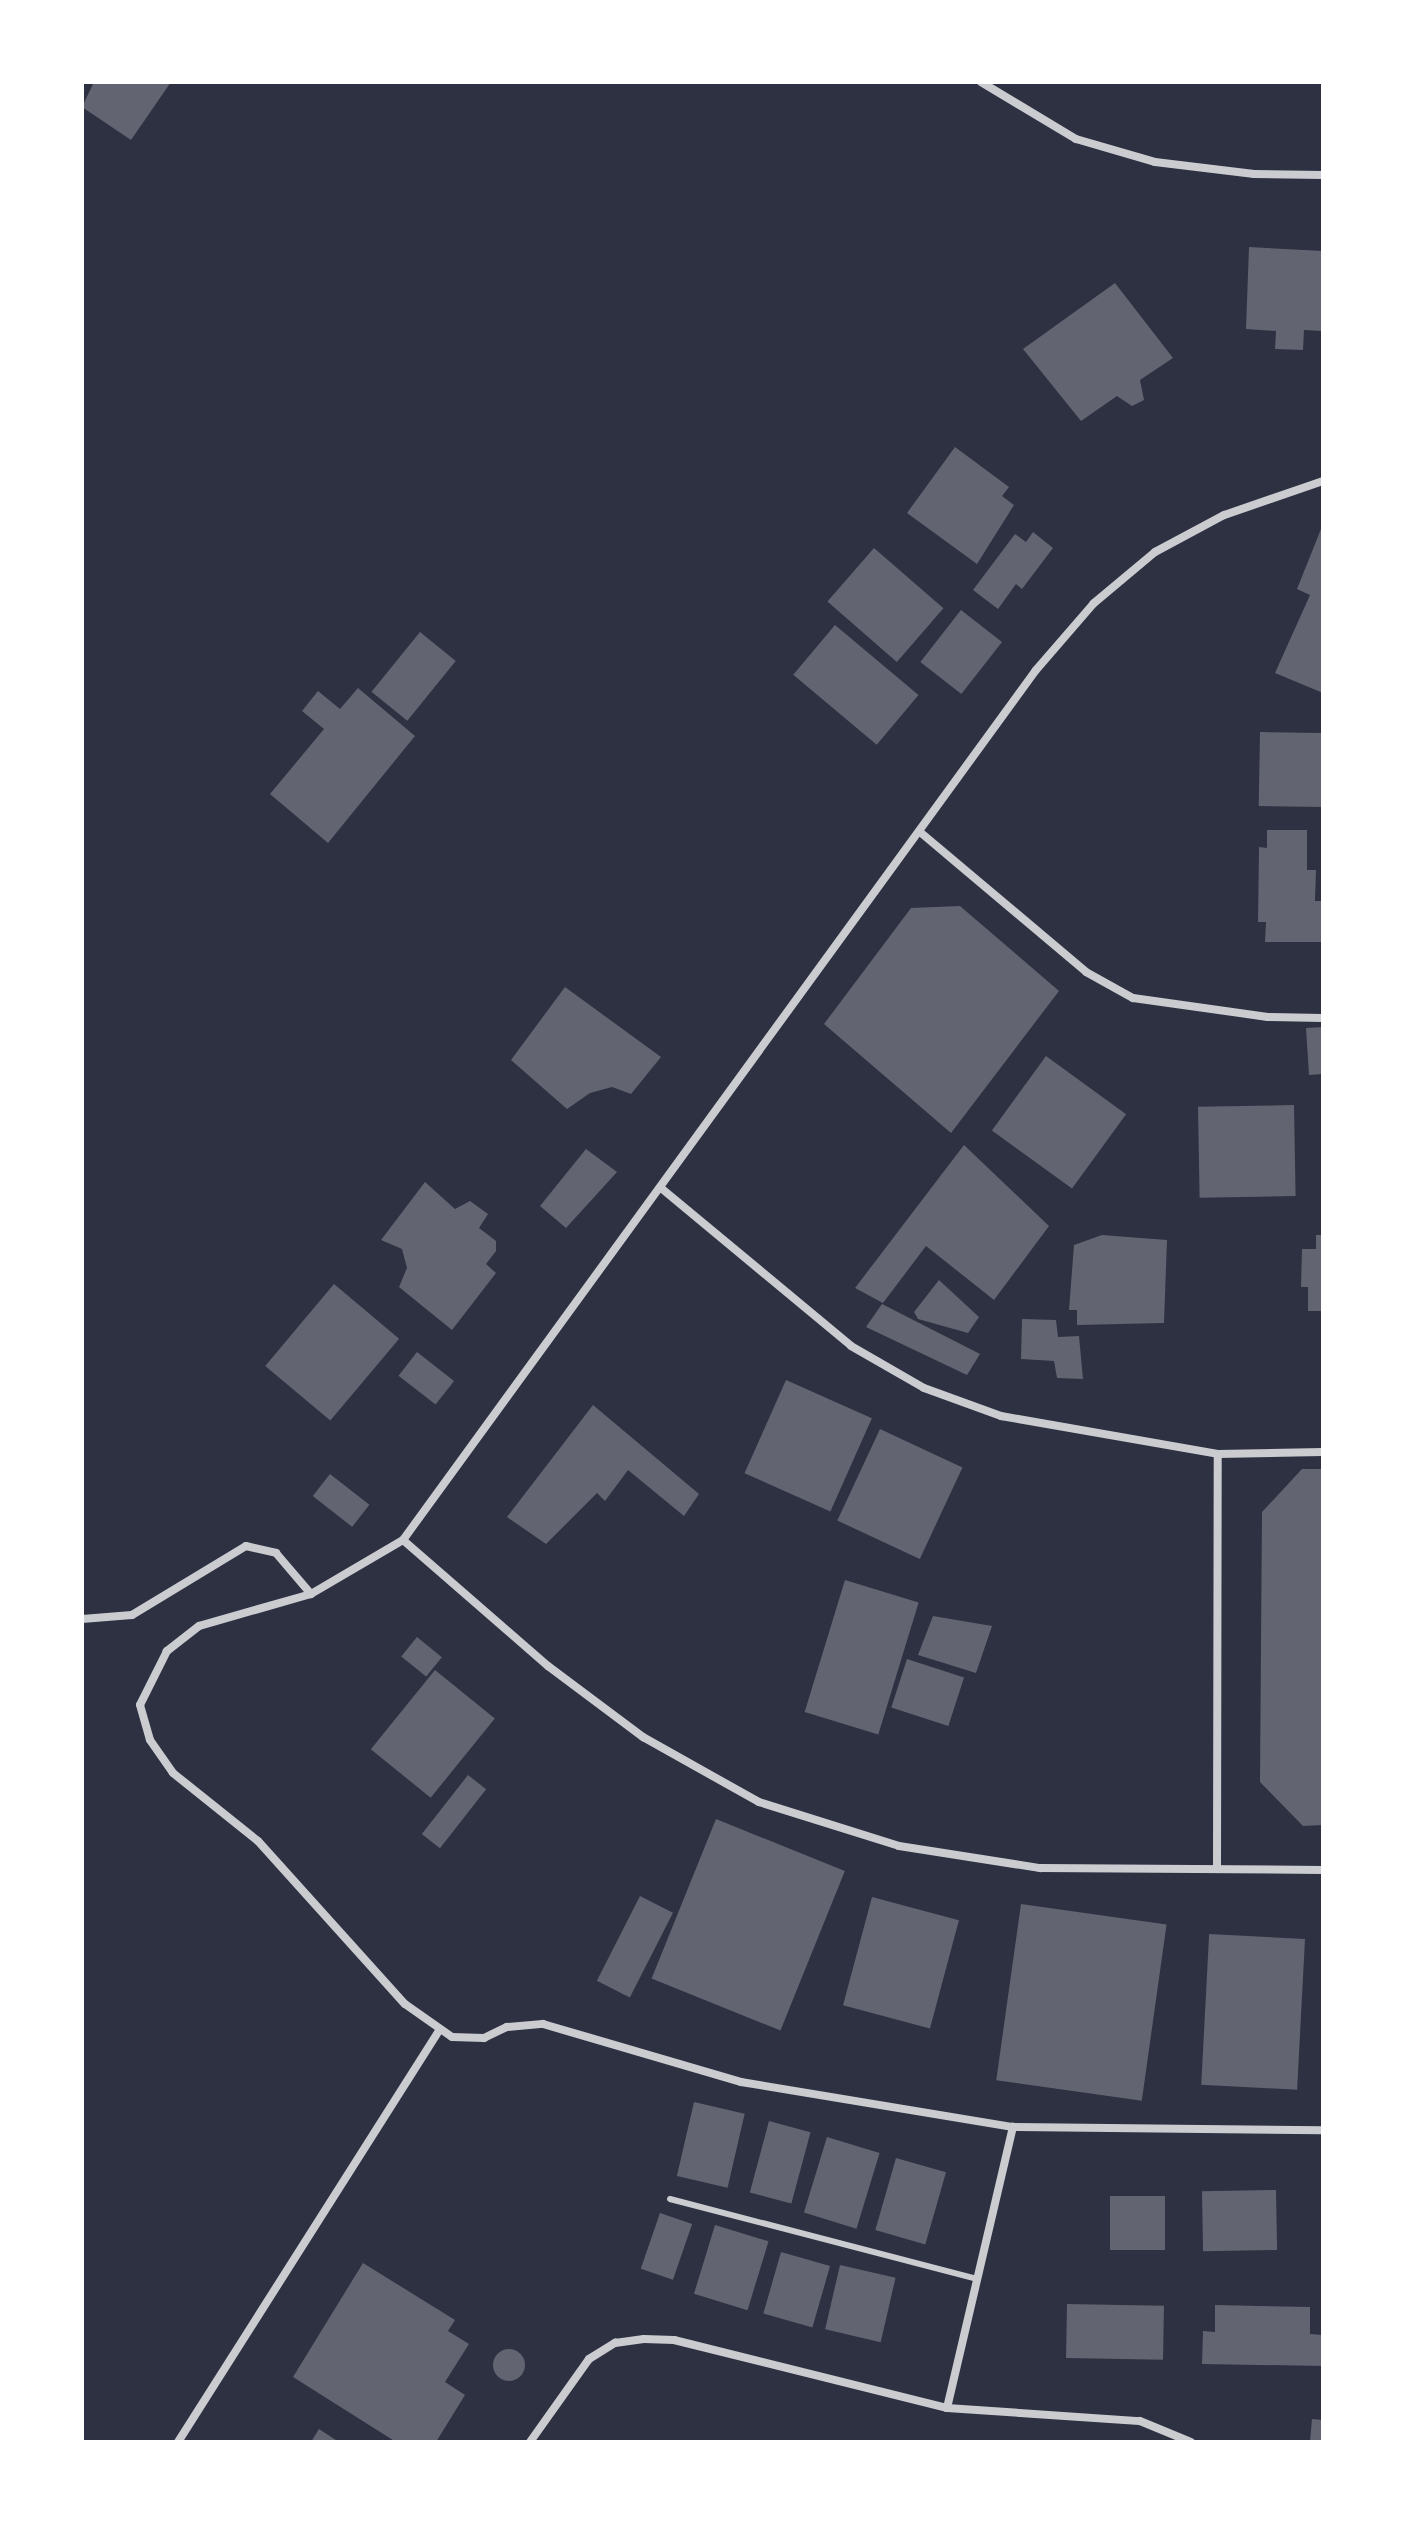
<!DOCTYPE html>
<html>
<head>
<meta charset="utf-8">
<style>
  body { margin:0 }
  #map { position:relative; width:1405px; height:2524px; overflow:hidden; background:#2d3142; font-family:"Golos Text",sans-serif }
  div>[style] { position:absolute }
  .building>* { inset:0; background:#626471; transform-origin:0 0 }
  .round { border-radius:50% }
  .service>* { height:6px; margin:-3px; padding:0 3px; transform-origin:3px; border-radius:3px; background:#caccd0 }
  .minor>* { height:8px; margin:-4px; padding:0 4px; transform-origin:4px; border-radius:4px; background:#caccd0 }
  span { translate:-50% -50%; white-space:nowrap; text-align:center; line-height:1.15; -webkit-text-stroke:6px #fff; paint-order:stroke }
  .frame { position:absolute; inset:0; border:84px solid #fff; pointer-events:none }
</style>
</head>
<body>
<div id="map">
  <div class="building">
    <i style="clip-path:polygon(94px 82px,171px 82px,131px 140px,82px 107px)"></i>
    <i style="clip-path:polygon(1249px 247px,1323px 251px,1323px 331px,1304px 330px,1303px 350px,1275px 349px,1276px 331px,1246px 329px)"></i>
    <i style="clip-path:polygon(1115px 283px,1173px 358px,1140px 380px,1144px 400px,1132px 406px,1117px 396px,1081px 421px,1023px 349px)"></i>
    <i style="clip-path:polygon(955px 447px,1009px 487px,1002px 496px,1014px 505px,977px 564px,907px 513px)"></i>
    <i style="clip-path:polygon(1323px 524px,1323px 693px,1275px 673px,1310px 595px,1297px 589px)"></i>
    <i style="clip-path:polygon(1033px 532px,1053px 548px,1022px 589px,1016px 584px,998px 609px,973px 590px,1015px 534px,1026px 542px)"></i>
    <i style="left:874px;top:548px;width:92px;height:71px;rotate:41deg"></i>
    <i style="left:961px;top:610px;width:52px;height:66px;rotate:38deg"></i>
    <i style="left:835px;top:625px;width:109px;height:65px;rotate:40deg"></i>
    <i style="left:420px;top:632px;width:46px;height:77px;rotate:39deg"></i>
    <i style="clip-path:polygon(358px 688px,415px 736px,328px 843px,270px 794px,324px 729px,302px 711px,318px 691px,340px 709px)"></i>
    <i style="left:1260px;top:732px;width:63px;height:74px;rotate:1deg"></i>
    <i style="clip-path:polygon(1267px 830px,1307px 830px,1307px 870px,1316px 870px,1315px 901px,1323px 901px,1323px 942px,1265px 942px,1266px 922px,1258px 922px,1259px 847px,1267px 848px)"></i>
    <i style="clip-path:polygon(960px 906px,1059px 991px,951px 1133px,824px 1024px,911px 908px)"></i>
    <i style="clip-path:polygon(565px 987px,661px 1057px,631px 1094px,612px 1087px,590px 1093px,567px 1109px,511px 1060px)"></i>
    <i style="clip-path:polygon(1323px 1027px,1323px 1074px,1309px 1075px,1306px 1028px)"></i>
    <i style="left:1046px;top:1056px;width:99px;height:92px;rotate:36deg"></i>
    <i style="left:1294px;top:1105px;width:91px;height:96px;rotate:89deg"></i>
    <i style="clip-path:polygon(964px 1145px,1049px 1226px,994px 1300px,926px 1246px,883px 1303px,855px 1288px)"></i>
    <i style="clip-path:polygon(586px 1149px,617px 1172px,566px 1228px,540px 1206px)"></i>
    <i style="clip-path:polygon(425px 1182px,455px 1209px,470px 1201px,488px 1214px,479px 1228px,496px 1241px,496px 1251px,486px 1264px,496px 1273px,452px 1330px,399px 1287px,407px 1268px,402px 1249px,381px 1240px)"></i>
    <i style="clip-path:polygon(1102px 1235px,1167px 1240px,1164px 1323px,1077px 1325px,1077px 1310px,1069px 1310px,1074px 1245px)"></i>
    <i style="clip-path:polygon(1316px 1235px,1323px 1235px,1323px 1311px,1308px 1311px,1308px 1287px,1301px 1287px,1302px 1249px,1316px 1249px)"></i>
    <i style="clip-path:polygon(939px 1280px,979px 1317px,968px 1333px,918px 1319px,914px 1312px)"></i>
    <i style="left:334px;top:1284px;width:85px;height:107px;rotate:40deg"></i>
    <i style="clip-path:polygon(882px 1304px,980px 1354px,967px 1375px,866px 1327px)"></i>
    <i style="clip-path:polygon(1022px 1319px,1056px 1320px,1058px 1337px,1079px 1336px,1083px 1379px,1057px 1378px,1054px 1361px,1021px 1359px)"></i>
    <i style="left:417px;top:1352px;width:47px;height:30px;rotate:38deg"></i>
    <i style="left:786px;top:1380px;width:94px;height:102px;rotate:24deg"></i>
    <i style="clip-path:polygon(593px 1405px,699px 1494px,684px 1516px,628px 1470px,605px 1501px,597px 1493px,546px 1544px,507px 1517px)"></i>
    <i style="left:880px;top:1429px;width:91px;height:101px;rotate:25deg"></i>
    <i style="clip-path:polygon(1302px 1469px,1323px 1469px,1323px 1825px,1303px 1826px,1260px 1782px,1262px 1512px)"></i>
    <i style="left:330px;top:1474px;width:50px;height:28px;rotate:38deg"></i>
    <i style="left:845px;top:1580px;width:77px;height:138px;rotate:17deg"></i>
    <i style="clip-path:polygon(933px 1616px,992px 1626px,976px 1673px,918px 1655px)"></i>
    <i style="left:417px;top:1637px;width:32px;height:25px;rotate:39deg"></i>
    <i style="left:907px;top:1659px;width:60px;height:51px;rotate:18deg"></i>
    <i style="left:435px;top:1670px;width:77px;height:102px;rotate:39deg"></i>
    <i style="left:468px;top:1775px;width:23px;height:75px;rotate:38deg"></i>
    <i style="left:716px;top:1819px;width:139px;height:172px;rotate:22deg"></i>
    <i style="left:640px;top:1896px;width:37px;height:95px;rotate:27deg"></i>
    <i style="left:872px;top:1897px;width:90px;height:112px;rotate:15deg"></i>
    <i style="left:1021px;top:1904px;width:147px;height:178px;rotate:8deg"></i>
    <i style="left:1305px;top:1939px;width:151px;height:96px;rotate:93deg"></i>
    <i style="left:694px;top:2102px;width:52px;height:76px;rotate:13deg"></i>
    <i style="left:769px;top:2121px;width:43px;height:74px;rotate:15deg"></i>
    <i style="left:827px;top:2137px;width:55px;height:79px;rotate:17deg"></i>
    <i style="left:896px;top:2158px;width:52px;height:75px;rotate:16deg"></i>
    <i style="left:1276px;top:2190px;width:60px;height:74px;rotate:89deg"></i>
    <i style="left:1110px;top:2196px;width:55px;height:54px"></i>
    <i style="left:660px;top:2213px;width:34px;height:59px;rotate:19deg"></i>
    <i style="left:715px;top:2225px;width:56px;height:72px;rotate:17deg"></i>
    <i style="left:781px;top:2252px;width:51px;height:64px;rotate:16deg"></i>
    <i style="clip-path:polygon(363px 2263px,455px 2320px,448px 2331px,469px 2344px,445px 2382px,465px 2395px,436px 2442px,396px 2442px,293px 2377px)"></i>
    <i style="left:840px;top:2265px;width:57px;height:66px;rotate:13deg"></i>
    <i style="left:1067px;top:2304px;width:97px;height:54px;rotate:1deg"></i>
    <i style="clip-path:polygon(1215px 2305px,1310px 2307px,1310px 2334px,1323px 2335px,1323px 2366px,1202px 2364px,1203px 2331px,1215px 2332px)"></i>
    <i class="round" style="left:493px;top:2349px;width:32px;height:32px"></i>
    <i style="left:1312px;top:2419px;width:11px;height:23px;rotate:5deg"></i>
    <i style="clip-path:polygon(319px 2429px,339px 2442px,311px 2442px)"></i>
  </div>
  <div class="service">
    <i style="left:670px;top:2199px;width:317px;rotate:14.6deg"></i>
  </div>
  <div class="minor">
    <i style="left:981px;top:82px;width:111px;rotate:31deg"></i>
    <i style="left:1076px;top:139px;width:82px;rotate:16.2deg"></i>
    <i style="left:1155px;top:162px;width:100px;rotate:6.9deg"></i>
    <i style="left:1254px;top:174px;width:69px;rotate:0.8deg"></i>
    <i style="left:1323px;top:481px;width:105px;rotate:161deg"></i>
    <i style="left:1224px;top:515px;width:78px;rotate:151.8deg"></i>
    <i style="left:1155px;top:552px;width:80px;rotate:140.1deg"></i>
    <i style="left:1094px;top:603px;width:89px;rotate:130.9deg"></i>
    <i style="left:1036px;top:670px;width:1076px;rotate:126.04deg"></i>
    <i style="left:403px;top:1540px;width:107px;rotate:149.6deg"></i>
    <i style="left:311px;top:1594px;width:116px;rotate:164.1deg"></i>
    <i style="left:199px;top:1626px;width:41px;rotate:142deg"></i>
    <i style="left:167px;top:1651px;width:60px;rotate:116.6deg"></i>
    <i style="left:140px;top:1705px;width:36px;rotate:74deg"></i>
    <i style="left:150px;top:1740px;width:40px;rotate:55.1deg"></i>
    <i style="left:173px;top:1773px;width:109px;rotate:38.7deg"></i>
    <i style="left:258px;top:1841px;width:219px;rotate:48deg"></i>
    <i style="left:405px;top:2004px;width:57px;rotate:35.1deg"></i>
    <i style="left:452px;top:2037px;width:32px;rotate:2deg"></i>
    <i style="left:484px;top:2038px;width:25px;rotate:-26deg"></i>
    <i style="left:507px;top:2027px;width:36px;rotate:-5deg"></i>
    <i style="left:543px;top:2024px;width:206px;rotate:16.3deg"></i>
    <i style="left:741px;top:2082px;width:276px;rotate:9.4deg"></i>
    <i style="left:1013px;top:2127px;width:310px;rotate:0.6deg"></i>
    <i style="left:920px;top:832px;width:217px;rotate:40.1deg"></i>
    <i style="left:1086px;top:972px;width:54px;rotate:29deg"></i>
    <i style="left:1133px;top:998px;width:136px;rotate:8deg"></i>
    <i style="left:1268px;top:1017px;width:55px;rotate:1deg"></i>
    <i style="left:661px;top:1188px;width:247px;rotate:39.7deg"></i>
    <i style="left:851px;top:1346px;width:84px;rotate:29.9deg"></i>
    <i style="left:924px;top:1388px;width:82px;rotate:20deg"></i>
    <i style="left:1001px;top:1416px;width:220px;rotate:9.9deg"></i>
    <i style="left:1218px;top:1454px;width:105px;rotate:-1.1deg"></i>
    <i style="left:403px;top:1540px;width:192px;rotate:41deg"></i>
    <i style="left:548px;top:1666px;width:119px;rotate:36.8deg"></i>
    <i style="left:643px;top:1737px;width:133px;rotate:29.3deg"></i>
    <i style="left:759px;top:1802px;width:147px;rotate:17.4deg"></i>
    <i style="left:899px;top:1846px;width:143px;rotate:8.9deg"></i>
    <i style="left:1040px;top:1868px;width:283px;rotate:0.4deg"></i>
    <i style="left:82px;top:1619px;width:50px;rotate:-4.6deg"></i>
    <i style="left:132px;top:1615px;width:133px;rotate:-31.2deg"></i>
    <i style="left:246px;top:1546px;width:31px;rotate:13deg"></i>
    <i style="left:276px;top:1553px;width:54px;rotate:49.5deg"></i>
    <i style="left:1217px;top:1868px;width:414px;rotate:-89.9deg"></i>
    <i style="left:947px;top:2408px;width:289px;rotate:-76.8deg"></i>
    <i style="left:178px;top:2442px;width:488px;rotate:-57.6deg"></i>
    <i style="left:530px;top:2442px;width:102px;rotate:-54.6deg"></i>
    <i style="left:589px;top:2359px;width:31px;rotate:-32deg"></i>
    <i style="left:615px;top:2343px;width:29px;rotate:-8deg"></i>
    <i style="left:644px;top:2339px;width:30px;rotate:2deg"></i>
    <i style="left:674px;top:2340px;width:281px;rotate:14deg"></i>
    <i style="left:947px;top:2408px;width:193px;rotate:3.9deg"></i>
    <i style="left:1140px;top:2421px;width:55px;rotate:22.4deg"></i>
  </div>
  <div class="frame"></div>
</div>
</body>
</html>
